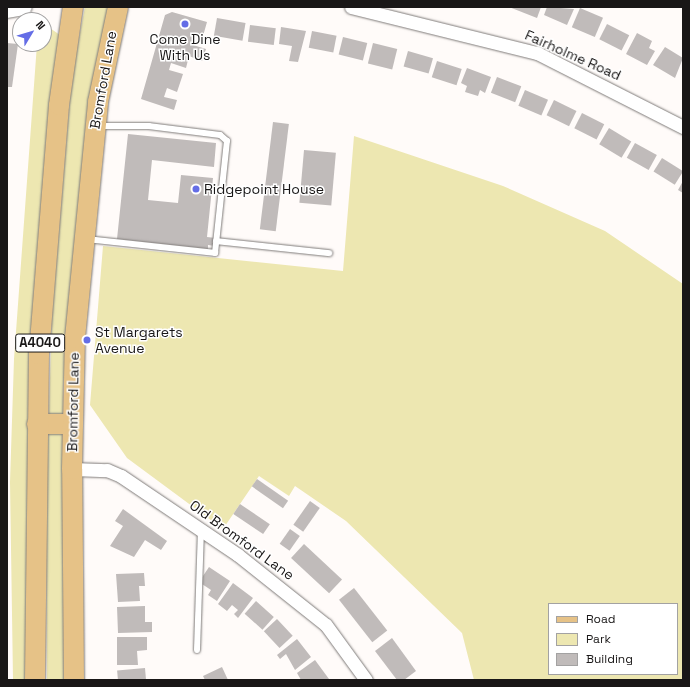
<!DOCTYPE html>
<html>
<head>
<meta charset="utf-8">
<style>
  body { margin:0 }
  #map { position:relative; width:690px; height:687px; overflow:hidden; background:#fffbf9; font-family:"Space Grotesk",sans-serif }
  div>[style] { position:absolute }
  .green>* { inset:0; background:#ede7b1 }
  .building>* { inset:0; background:#c0bbba; transform-origin:0 0 }
  .roads { filter:drop-shadow(0 0 1px #7f7b79) drop-shadow(0 0 1px #7f7b79) }
  .service>* { height:6px; margin:-3px; padding:0 3px; transform-origin:3px; border-radius:3px; background:#fff }
  .minor>* { height:13px; margin:-6.5px; padding:0 6.5px; transform-origin:6.5px; border-radius:6.5px; background:#fff }
  .tertiary>* { height:16px; margin:-8px; padding:0 8px; transform-origin:8px; border-radius:8px; background:#fff }
  .primary>* { height:20px; margin:-10px; padding:0 10px; transform-origin:10px; border-radius:10px; background:#e6c287 }
  .dots>* { width:11px; height:11px; translate:-50% -50%; box-sizing:border-box; border:2px solid #fff; border-radius:50% }
  span { translate:-50% -50%; white-space:nowrap; text-align:center; line-height:1.15; -webkit-text-stroke:3px #fff; paint-order:stroke }
  .shield-label span { padding:1px 3px; background:#fff; border:1px solid; border-radius:3px; -webkit-text-stroke-width:0 }
  .shield-label { font-size:13px; color:#191717; font-weight:700 }
  .poi-label { font-size:14px; color:#191717 }
  .left { translate:0 -50%; text-align:left }
  .street-label { font-size:14px; color:#191717 }
  .frame { position:absolute; inset:0; border:8px solid #191717; pointer-events:none }
  .legend { position:absolute; left:548px; top:603px; width:130px; height:72px; box-sizing:border-box; background:#fff; border:1px solid #a3a2a2; margin:0; padding:5px 7px; list-style:none; font-size:12px; color:#191717 }
  .legend li { display:flex; align-items:center; gap:8px; height:20px }
  .legend b { width:20px; border:1px solid #a3a2a2 }
  .north { position:absolute; left:12px; top:12px; width:40px; height:40px; box-sizing:border-box; background:#fff; border:1px solid #a3a2a2; border-radius:50%; rotate:52deg; font-size:11px; font-weight:700; line-height:16px; text-align:center; color:#191717 }
  .north::after { content:''; display:block; margin:auto; width:14px; height:18px; background:#646de6; clip-path:polygon(50% 0,100% 100%,50% 72%,0 100%) }
</style>
</head>
<body>
<div id="map">
  <div class="green">
    <i style="clip-path:polygon(85px 7px,109px 7px,89px 98px,63px 388px,64px 680px,47px 680px,46px 505px,52px 315px,72px 73px)"></i>
    <i style="clip-path:polygon(44px 24px,60px 35px,30px 680px,13px 680px,10px 482px,14px 359px,37px 44px,44px 44px)"></i>
    <i style="clip-path:polygon(evenodd,354px 136px,503px 186px,605px 231px,683px 284px,683px 680px,474px 680px,462px 633px,346px 521px,295px 486px,289px 496px,259px 476px,223px 529px,127px 458px,90px 405px,103px 246px,343px 271px,354px 136px,549px 604px,677px 604px,677px 674px,549px 674px,549px 604px)"></i>
  </div>
  <div class="building">
    <i style="clip-path:polygon(509px 7px,541px 7px,537px 18px)"></i>
    <i style="clip-path:polygon(547px 7px,574px 9px,567px 25px,544px 15px)"></i>
    <i style="left:580px;top:8px;width:25px;height:21px;rotate:23deg"></i>
    <i style="clip-path:polygon(172px 12px,207px 22px,203px 36px,196px 34px,193px 45px,206px 49px,202px 61px,189px 56px,186px 68px,171px 63px,169px 70px,183px 74px,177px 92px,167px 88px,164px 97px,177px 100px,174px 110px,141px 99px,165px 15px)"></i>
    <i style="left:217px;top:18px;width:29px;height:18px;rotate:10deg"></i>
    <i style="left:607px;top:24px;width:25px;height:17px;rotate:27deg"></i>
    <i style="left:250px;top:25px;width:26px;height:17px;rotate:7deg"></i>
    <i style="clip-path:polygon(281px 27px,306px 31px,298px 62px,289px 61px,292px 46px,279px 44px)"></i>
    <i style="left:312px;top:31px;width:25px;height:17px;rotate:11deg"></i>
    <i style="clip-path:polygon(637px 33px,652px 41px,649px 48px,655px 51px,647px 65px,626px 54px)"></i>
    <i style="left:343px;top:37px;width:25px;height:18px;rotate:14deg"></i>
    <i style="clip-path:polygon(7px 43px,18px 44px,12px 87px,7px 87px)"></i>
    <i style="left:373px;top:43px;width:25px;height:21px;rotate:14deg"></i>
    <i style="clip-path:polygon(665px 47px,683px 58px,675px 78px,653px 65px)"></i>
    <i style="left:408px;top:51px;width:26px;height:16px;rotate:16deg"></i>
    <i style="left:437px;top:61px;width:26px;height:17px;rotate:18deg"></i>
    <i style="clip-path:polygon(467px 68px,491px 77px,485px 93px,480px 90px,478px 96px,465px 92px,467px 86px,461px 83px)"></i>
    <i style="left:497px;top:77px;width:26px;height:17px;rotate:21deg"></i>
    <i style="left:525px;top:90px;width:25px;height:17px;rotate:23deg"></i>
    <i style="left:554px;top:100px;width:25px;height:17px;rotate:26deg"></i>
    <i style="left:582px;top:113px;width:25px;height:17px;rotate:27deg"></i>
    <i style="left:273px;top:122px;width:16px;height:108px;rotate:7deg"></i>
    <i style="left:609px;top:128px;width:26px;height:19px;rotate:31deg"></i>
    <i style="clip-path:polygon(128px 134px,216px 143px,214px 167px,152px 160px,148px 200px,178px 203px,181px 175px,213px 178px,207px 237px,216px 238px,215px 246px,208px 245px,208px 249px,117px 239px)"></i>
    <i style="left:635px;top:143px;width:25px;height:17px;rotate:29deg"></i>
    <i style="left:304px;top:150px;width:32px;height:53px;rotate:5deg"></i>
    <i style="left:662px;top:158px;width:25px;height:16px;rotate:32deg"></i>
    <i style="clip-path:polygon(683px 181px,683px 193px,678px 190px)"></i>
    <i style="left:257px;top:479px;width:38px;height:9px;rotate:35deg"></i>
    <i style="left:310px;top:501px;width:12px;height:29px;rotate:35deg"></i>
    <i style="left:240px;top:504px;width:36px;height:12px;rotate:34deg"></i>
    <i style="clip-path:polygon(123px 509px,167px 541px,161px 550px,145px 540px,134px 557px,110px 546px,123px 526px,115px 521px)"></i>
    <i style="left:290px;top:529px;width:12px;height:18px;rotate:35deg"></i>
    <i style="left:304px;top:544px;width:52px;height:19px;rotate:43deg"></i>
    <i style="clip-path:polygon(209px 567px,230px 581px,217px 601px,208px 595px,211px 590px,199px 582px)"></i>
    <i style="clip-path:polygon(144px 573px,145px 586px,139px 586px,140px 601px,118px 602px,116px 574px)"></i>
    <i style="clip-path:polygon(233px 583px,253px 598px,238px 618px,234px 614px,238px 610px,232px 605px,227px 611px,218px 604px)"></i>
    <i style="left:354px;top:588px;width:54px;height:19px;rotate:52deg"></i>
    <i style="left:256px;top:601px;width:24px;height:17px;rotate:42deg"></i>
    <i style="clip-path:polygon(145px 606px,145px 622px,152px 622px,152px 632px,118px 633px,117px 607px)"></i>
    <i style="left:277px;top:619px;width:23px;height:18px;rotate:47deg"></i>
    <i style="clip-path:polygon(117px 637px,147px 637px,147px 650px,137px 651px,138px 665px,117px 665px)"></i>
    <i style="clip-path:polygon(392px 638px,416px 671px,404px 680px,397px 680px,375px 651px)"></i>
    <i style="clip-path:polygon(297px 639px,311px 657px,295px 670px,286px 654px,280px 659px,277px 655px)"></i>
    <i style="clip-path:polygon(315px 660px,329px 679px,301px 680px,297px 673px)"></i>
    <i style="clip-path:polygon(222px 667px,228px 680px,205px 680px,203px 676px)"></i>
    <i style="left:145px;top:668px;width:12px;height:28px;rotate:85deg"></i>
  </div>
  <div class="roads">
    <div class="service">
      <i style="left:87px;top:239px;width:129px;rotate:6.2deg"></i>
      <i style="left:215px;top:253px;width:113px;rotate:-83.9deg"></i>
      <i style="left:227px;top:141px;width:9px;rotate:-139deg"></i>
      <i style="left:220px;top:135px;width:72px;rotate:-172.8deg"></i>
      <i style="left:149px;top:126px;width:51px;rotate:180deg"></i>
      <i style="left:216px;top:241px;width:114px;rotate:6.1deg"></i>
      <i style="left:197px;top:650px;width:119px;rotate:-88.1deg"></i>
    </div>
    <div class="minor">
      <i style="left:351px;top:7px;width:192px;rotate:13.9deg"></i>
      <i style="left:537px;top:53px;width:164px;rotate:26.9deg"></i>
      <i style="left:72px;top:469px;width:35px;rotate:2deg"></i>
      <i style="left:107px;top:470px;width:15px;rotate:23deg"></i>
      <i style="left:121px;top:476px;width:141px;rotate:34deg"></i>
      <i style="left:238px;top:555px;width:112px;rotate:38.5deg"></i>
      <i style="left:326px;top:625px;width:68px;rotate:54deg"></i>
    </div>
    <div class="tertiary">
      <i style="left:7px;top:10px;width:17px;rotate:-10deg"></i>
    </div>
    <div class="primary">
      <i style="left:37px;top:424px;width:36px"></i>
      <i style="left:35px;top:680px;width:326px;rotate:-89.3deg"></i>
      <i style="left:39px;top:354px;width:250px;rotate:-85.4deg"></i>
      <i style="left:59px;top:105px;width:99px;rotate:-81.9deg"></i>
      <i style="left:74px;top:680px;width:211px;rotate:-90.5deg"></i>
      <i style="left:72px;top:469px;width:131px;rotate:-88.7deg"></i>
      <i style="left:75px;top:338px;width:237px;rotate:-84.4deg"></i>
      <i style="left:98px;top:102px;width:97px;rotate:-78.1deg"></i>
    </div>
  </div>
  <div class="dots">
    <i style="left:185px;top:24px;background:#646de6"></i>
    <i style="left:196px;top:189px;background:#646de6"></i>
    <i style="left:87px;top:340px;background:#646de6"></i>
  </div>
  <div class="shield-label">
    <span style="left:40px;top:343px">A4040</span>
  </div>
  <div class="poi-label">
    <span style="left:185px;top:47px">Come Dine<br>With Us</span>
    <span class="left" style="left:204px;top:189px">Ridgepoint House</span>
    <span class="left" style="left:95px;top:340px">St Margarets<br>Avenue</span>
  </div>
  <div class="street-label">
    <span style="left:573px;top:55px;rotate:24deg">Fairholme Road</span>
    <span style="left:103px;top:80px;rotate:-80deg">Bromford Lane</span>
    <span style="left:73px;top:402px;rotate:-89deg">Bromford Lane</span>
    <span style="left:242px;top:540px;rotate:36deg">Old Bromford Lane</span>
  </div>
  <div class="frame"></div>
  <ul class="legend">
  <li><b style="height:5px;background:#e6c287"></b>Road</li>
  <li><b style="height:11px;background:#ede7b1"></b>Park</li>
  <li><b style="height:11px;background:#c0bbba"></b>Building</li>
  </ul>
  <div class="north">N</div>
</div>
</body>
</html>
